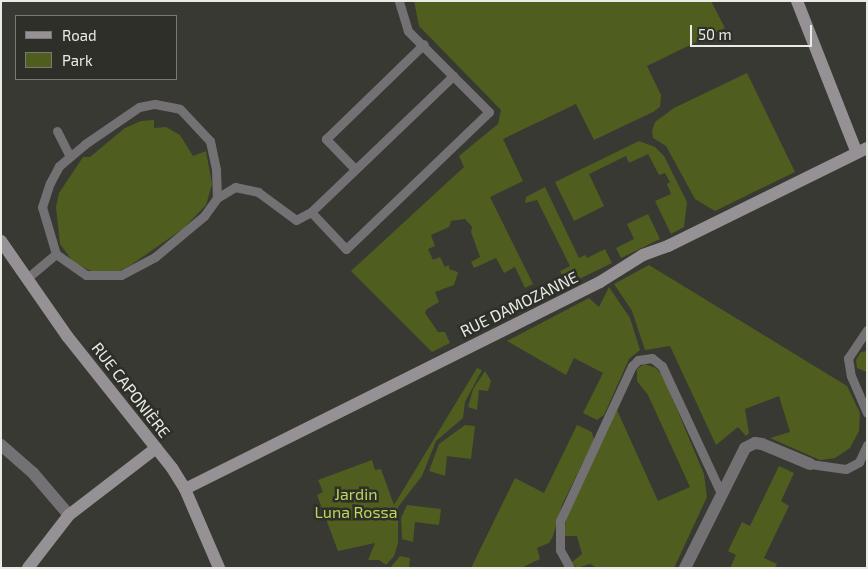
<!DOCTYPE html>
<html>
<head>
<meta charset="utf-8">
<style>
  body { margin:0 }
  #map { position:relative; width:868px; height:569px; overflow:hidden; background:#373932; font-family:"Exo 2",sans-serif }
  div>[style] { position:absolute }
  .green>* { inset:0; background:#4f5d1f }
  .lane>* { height:9px; margin:-4.5px; padding:0 4.5px; transform-origin:4.5px; border-radius:4.5px; background:#747174 }
  .street>* { height:12px; margin:-6px; padding:0 6px; transform-origin:6px; border-radius:6px; background:#747174 }
  .secondary>* { height:12px; margin:-6px; padding:0 6px; transform-origin:6px; border-radius:6px; background:#969195 }
  span { translate:-50% -50%; white-space:nowrap; text-align:center; line-height:1.15; -webkit-text-stroke:5px #2d2f28; paint-order:stroke }
  .street-label { font-size:16px; color:#e9ebe6 }
  .park-label { font-size:16px; color:#bcd85a }
  .frame { position:absolute; inset:0; border:2px solid #e9ebe6; pointer-events:none }
  .legend { position:absolute; left:15px; top:15px; width:162px; height:65px; box-sizing:border-box; background:#2d2f28; border:1px solid #787a74; margin:0; padding:6px 9px; list-style:none; font-size:15px; color:#e9ebe6 }
  .legend li { display:flex; align-items:center; gap:10px; height:25px }
  .legend b { width:25px; border:1px solid #787a74 }
  .scale { position:absolute; left:690px; top:25px; width:122px; height:22px; box-sizing:border-box; border:2px solid #e9ebe6; border-top:0; padding-left:6px; font-size:15px; line-height:18px; white-space:nowrap; color:#e9ebe6; -webkit-text-stroke:4px #2d2f28; paint-order:stroke }
</style>
</head>
<body>
<div id="map">
  <div class="green">
    <i style="clip-path:polygon(414px 1px,711px 1px,725px 28px,647px 66px,661px 95px,660px 107px,653px 112px,594px 140px,576px 104px,503px 139px,523px 181px,490px 197px,533px 284px,525px 288px,515px 267px,504px 273px,496px 258px,474px 268px,471px 262px,480px 257px,471px 232px,472px 227px,465px 219px,451px 221px,449px 227px,431px 235px,435px 246px,428px 249px,433px 260px,440px 257px,445px 267px,449px 265px,449px 269px,458px 272px,454px 285px,435px 292px,439px 302px,427px 309px,425px 313px,438px 332px,445px 332px,450px 343px,432px 352px,351px 271px,464px 167px,459px 156px,498px 124px,501px 110px,419px 26px)"></i>
    <i style="clip-path:polygon(747px 73px,795px 172px,715px 211px,695px 199px,666px 146px,653px 138px,652px 131px,655px 122px,674px 108px)"></i>
    <i style="clip-path:polygon(154px 120px,154px 128px,166px 127px,180px 135px,193px 156px,206px 151px,212px 184px,206px 205px,184px 228px,131px 265px,115px 273px,91px 271px,74px 263px,60px 244px,56px 207px,59px 193px,83px 157px,90px 157px,125px 128px,141px 121px)"></i>
    <i style="clip-path:polygon(639px 141px,655px 147px,664px 156px,687px 202px,684px 227px,671px 234px,655px 201px,671px 194px,667px 184px,670px 182px,665px 173px,659px 175px,648px 154px,629px 163px,626px 156px,589px 174px,604px 206px,574px 221px,555px 182px)"></i>
    <i style="clip-path:polygon(545px 187px,579px 258px,586px 255px,587px 258px,605px 249px,612px 263px,567px 285px,560px 271px,570px 266px,537px 200px,525px 203px,526px 197px)"></i>
    <i style="clip-path:polygon(648px 214px,660px 239px,621px 258px,616px 248px,634px 239px,627px 224px)"></i>
    <i style="clip-path:polygon(649px 265px,847px 386px,860px 413px,859px 431px,850px 448px,835px 458px,820px 460px,770px 438px,790px 432px,779px 396px,745px 409px,749px 433px,746px 436px,738px 427px,716px 445px,670px 346px,645px 350px,632px 311px,614px 284px)"></i>
    <i style="clip-path:polygon(609px 287px,630px 318px,640px 350px,629px 359px,604px 415px,597px 420px,583px 413px,603px 373px,574px 358px,566px 375px,507px 341px,589px 298px,599px 307px)"></i>
    <i style="clip-path:polygon(867px 351px,867px 372px,857px 368px,856px 360px,861px 352px)"></i>
    <i style="clip-path:polygon(644px 364px,656px 368px,663px 376px,704px 474px,707px 497px,674px 568px,597px 568px,590px 564px,577px 568px,572px 562px,582px 554px,577px 536px,564px 536px,566px 517px,617px 410px,658px 501px,690px 487px,648px 395px,637px 381px,637px 369px)"></i>
    <i style="clip-path:polygon(477px 368px,482px 370px,465px 402px,463px 418px,436px 441px,422px 476px,398px 507px,398px 543px,394px 556px,386px 565px,379px 560px,368px 560px,375px 543px,338px 551px,317px 495px,323px 492px,318px 480px,372px 460px,375px 470px,381px 469px,394px 505px)"></i>
    <i style="clip-path:polygon(485px 371px,491px 381px,488px 391px,479px 390px,477px 410px,468px 407px,473px 389px)"></i>
    <i style="clip-path:polygon(465px 425px,475px 426px,471px 459px,447px 456px,445px 476px,429px 471px,439px 444px)"></i>
    <i style="clip-path:polygon(577px 425px,592px 432px,594px 440px,562px 505px,553px 536px,549px 543px,537px 548px,540px 559px,521px 568px,471px 568px,515px 478px,544px 493px)"></i>
    <i style="clip-path:polygon(779px 466px,794px 473px,781px 501px,789px 506px,764px 558px,777px 564px,775px 568px,730px 568px,736px 555px,728px 551px,742px 522px,750px 526px)"></i>
    <i style="clip-path:polygon(407px 505px,441px 509px,439px 525px,415px 522px,413px 542px,402px 539px,401px 518px)"></i>
    <i style="clip-path:polygon(400px 556px,410px 558px,409px 568px,390px 568px)"></i>
  </div>
  <div class="lane">
    <i style="left:155px;top:104px;width:25px;rotate:11deg"></i>
    <i style="left:180px;top:109px;width:44px;rotate:46.8deg"></i>
    <i style="left:210px;top:141px;width:30px;rotate:78deg"></i>
    <i style="left:216px;top:170px;width:28px;rotate:88deg"></i>
    <i style="left:217px;top:198px;width:22px;rotate:126deg"></i>
    <i style="left:204px;top:216px;width:64px;rotate:140.1deg"></i>
    <i style="left:155px;top:257px;width:38px;rotate:152deg"></i>
    <i style="left:121px;top:275px;width:35px;rotate:180deg"></i>
    <i style="left:86px;top:275px;width:37px;rotate:-145deg"></i>
    <i style="left:56px;top:254px;width:49px;rotate:-106.6deg"></i>
    <i style="left:42px;top:207px;width:25px;rotate:-72deg"></i>
    <i style="left:50px;top:183px;width:19px;rotate:-62deg"></i>
    <i style="left:59px;top:166px;width:34px;rotate:-40deg"></i>
    <i style="left:85px;top:144px;width:65px;rotate:-34.4deg"></i>
    <i style="left:139px;top:107px;width:16px;rotate:-11deg"></i>
    <i style="left:57px;top:131px;width:28px;rotate:63deg"></i>
    <i style="left:355px;top:169px;width:42px;rotate:-134deg"></i>
    <i style="left:326px;top:139px;width:136px;rotate:-44.1deg"></i>
    <i style="left:217px;top:198px;width:21px;rotate:-31deg"></i>
    <i style="left:235px;top:187px;width:24px;rotate:12deg"></i>
    <i style="left:258px;top:192px;width:47px;rotate:36.4deg"></i>
    <i style="left:296px;top:220px;width:17px;rotate:-28deg"></i>
    <i style="left:311px;top:212px;width:197px;rotate:-43.8deg"></i>
    <i style="left:453px;top:76px;width:64px;rotate:-135deg"></i>
    <i style="left:408px;top:31px;width:31px;rotate:-107deg"></i>
    <i style="left:311px;top:212px;width:51px;rotate:46.6deg"></i>
    <i style="left:346px;top:249px;width:198px;rotate:-43.8deg"></i>
    <i style="left:489px;top:112px;width:51px;rotate:-135deg"></i>
    <i style="left:26px;top:279px;width:39px;rotate:-40deg"></i>
    <i style="left:867px;top:330px;width:34px;rotate:124deg"></i>
    <i style="left:848px;top:358px;width:18px;rotate:81deg"></i>
    <i style="left:851px;top:376px;width:40px;rotate:66.6deg"></i>
    <i style="left:810px;top:464px;width:36px;rotate:8deg"></i>
    <i style="left:846px;top:469px;width:15px;rotate:-28deg"></i>
    <i style="left:859px;top:462px;width:19px;rotate:-65deg"></i>
    <i style="left:570px;top:568px;width:21px;rotate:-119deg"></i>
    <i style="left:560px;top:550px;width:29px;rotate:-90deg"></i>
    <i style="left:560px;top:521px;width:171px;rotate:-65.1deg"></i>
    <i style="left:632px;top:366px;width:8px;rotate:-45deg"></i>
    <i style="left:638px;top:360px;width:14px;rotate:-8deg"></i>
    <i style="left:652px;top:358px;width:13px;rotate:39deg"></i>
    <i style="left:662px;top:366px;width:140px;rotate:65.1deg"></i>
  </div>
  <div class="street">
    <i style="left:1px;top:445px;width:43px;rotate:41.2deg"></i>
    <i style="left:33px;top:473px;width:55px;rotate:49.4deg"></i>
    <i style="left:685px;top:568px;width:134px;rotate:-63.4deg"></i>
    <i style="left:745px;top:448px;width:11px;rotate:-27deg"></i>
    <i style="left:755px;top:443px;width:7px;rotate:8deg"></i>
    <i style="left:762px;top:444px;width:52px;rotate:22.6deg"></i>
  </div>
  <div class="secondary">
    <i style="left:797px;top:1px;width:163px;rotate:68.5deg"></i>
    <i style="left:1px;top:241px;width:116px;rotate:55.2deg"></i>
    <i style="left:67px;top:336px;width:169px;rotate:51.5deg"></i>
    <i style="left:172px;top:468px;width:25px;rotate:58deg"></i>
    <i style="left:185px;top:489px;width:86px;rotate:66.7deg"></i>
    <i style="left:185px;top:489px;width:464px;rotate:-26.5deg"></i>
    <i style="left:600px;top:282px;width:51px;rotate:-32.1deg"></i>
    <i style="left:643px;top:255px;width:27px;rotate:-20deg"></i>
    <i style="left:668px;top:246px;width:222px;rotate:-26.2deg"></i>
    <i style="left:28px;top:568px;width:67px;rotate:-52.3deg"></i>
    <i style="left:69px;top:515px;width:110px;rotate:-37.6deg"></i>
  </div>
  <div class="street-label">
    <span style="left:519px;top:304px;rotate:-26deg">RUE DAMOZANNE</span>
    <span style="left:131px;top:390px;rotate:52deg">RUE CAPONIÈRE</span>
  </div>
  <div class="park-label">
    <span style="left:356px;top:503px">Jardin<br>Luna Rossa</span>
  </div>
  <div class="frame"></div>
  <ul class="legend">
  <li><b style="height:6px;background:#969195"></b>Road</li>
  <li><b style="height:14px;background:#4f5d1f"></b>Park</li>
  </ul>
  <div class="scale">50 m</div>
</div>
</body>
</html>
